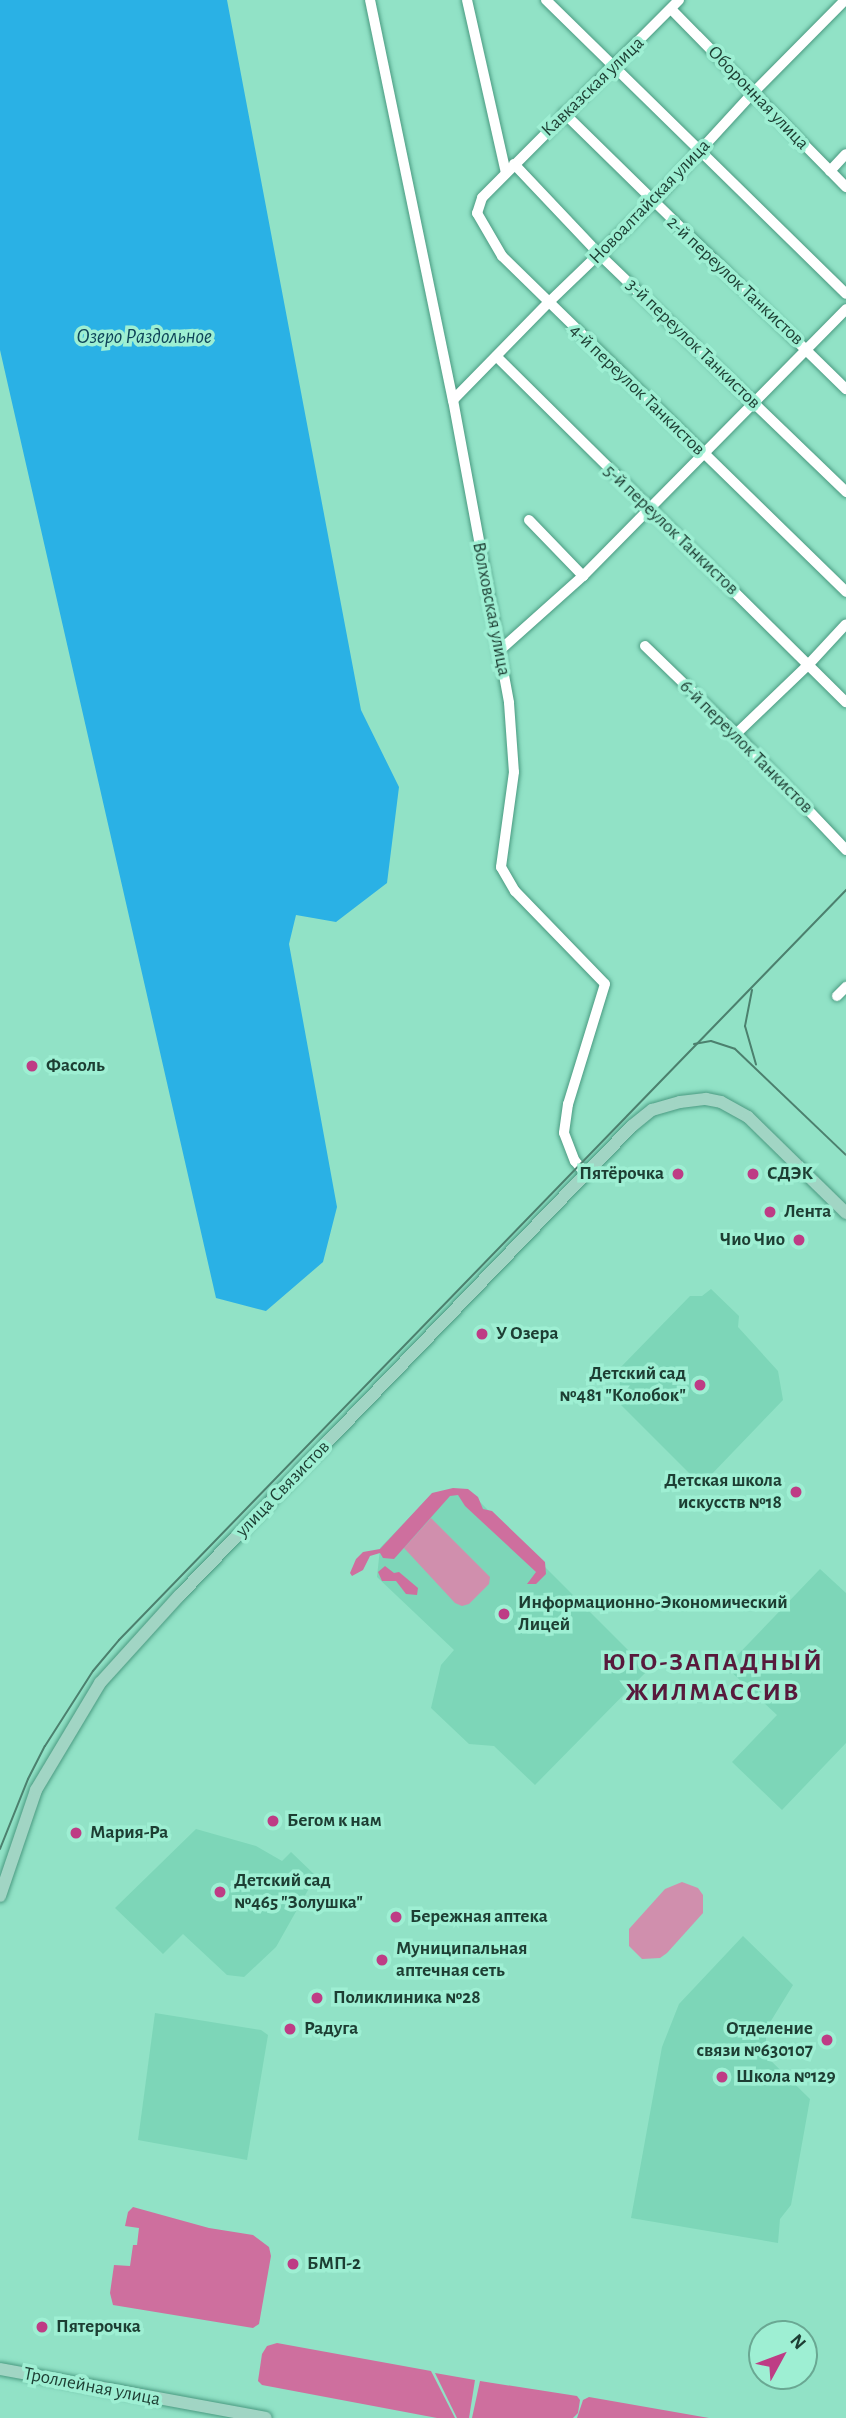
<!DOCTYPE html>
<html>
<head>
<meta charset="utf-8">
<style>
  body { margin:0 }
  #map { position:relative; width:846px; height:2418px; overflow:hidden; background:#91e2c6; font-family:"Alegreya Sans",sans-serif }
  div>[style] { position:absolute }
  .built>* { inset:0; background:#7dd6b8 }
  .green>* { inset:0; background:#d08fad }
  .forest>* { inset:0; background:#ce6f9e }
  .water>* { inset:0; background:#2ab1e5 }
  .roads { filter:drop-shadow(0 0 2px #4a9a81) drop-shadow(0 0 2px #4a9a81) }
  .minor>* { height:10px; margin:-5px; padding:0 5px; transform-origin:5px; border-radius:5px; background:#fff }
  .major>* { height:12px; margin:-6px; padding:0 6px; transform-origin:6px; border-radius:6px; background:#a1d5c4 }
  .tram>* { height:2px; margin:-1px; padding:0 1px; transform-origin:1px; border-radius:1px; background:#4c806e }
  .dots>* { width:19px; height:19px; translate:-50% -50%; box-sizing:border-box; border:4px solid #9eefd3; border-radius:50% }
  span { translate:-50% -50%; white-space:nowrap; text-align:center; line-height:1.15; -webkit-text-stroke:7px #9eefd3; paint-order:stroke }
  .street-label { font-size:19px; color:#1d3e33 }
  .poi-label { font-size:19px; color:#1d3e33; font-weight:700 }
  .left { translate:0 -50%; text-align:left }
  .right { translate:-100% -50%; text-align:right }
  .water-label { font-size:21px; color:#0e4459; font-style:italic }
  .district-label { font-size:26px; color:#581a3c; font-weight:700; letter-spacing:2px }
  .north { position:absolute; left:748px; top:2320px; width:70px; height:70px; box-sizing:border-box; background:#9eefd3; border:2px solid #6aa893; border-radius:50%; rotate:49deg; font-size:19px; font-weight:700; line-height:28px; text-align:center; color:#1d3e33 }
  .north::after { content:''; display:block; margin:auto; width:24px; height:32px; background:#be3c85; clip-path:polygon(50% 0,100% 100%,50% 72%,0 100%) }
</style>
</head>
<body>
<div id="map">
  <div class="built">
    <i style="clip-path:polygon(711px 1289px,739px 1316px,738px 1327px,778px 1371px,783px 1400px,709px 1477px,695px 1479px,621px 1405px,619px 1369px,690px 1296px,702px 1296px)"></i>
    <i style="clip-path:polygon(469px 1491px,648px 1670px,535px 1785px,494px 1746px,469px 1744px,431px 1708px,441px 1665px,454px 1650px,377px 1577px,380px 1548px,433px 1493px)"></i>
    <i style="clip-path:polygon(820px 1569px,846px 1593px,846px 1743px,782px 1810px,732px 1762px,777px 1715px,726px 1667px)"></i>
    <i style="clip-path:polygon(196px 1829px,256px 1846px,282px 1861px,291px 1852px,316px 1876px,276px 1947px,244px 1977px,227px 1975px,183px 1934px,163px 1954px,115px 1908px)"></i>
    <i style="clip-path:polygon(743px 1936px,793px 1985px,766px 2029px,766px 2056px,810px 2099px,791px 2205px,780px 2219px,778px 2243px,631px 2218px,662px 2047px,679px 2004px)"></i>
    <i style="clip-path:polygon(155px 2013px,261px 2030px,268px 2035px,247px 2160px,138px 2140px)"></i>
  </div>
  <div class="green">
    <i style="clip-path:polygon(431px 1518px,490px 1577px,489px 1584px,469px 1604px,462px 1606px,455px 1603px,404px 1548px)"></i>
    <i style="clip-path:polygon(682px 1882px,698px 1888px,703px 1895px,703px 1913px,667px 1953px,660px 1958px,642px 1959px,629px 1946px,629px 1929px,665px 1889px)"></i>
  </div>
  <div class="forest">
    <i style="clip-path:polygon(453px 1488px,468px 1489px,478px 1497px,483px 1509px,492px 1511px,545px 1562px,546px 1574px,536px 1584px,527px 1584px,536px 1572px,465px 1506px,458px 1495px,450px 1496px,394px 1559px,383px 1558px,380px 1553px,370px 1556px,363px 1570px,352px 1576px,350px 1573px,356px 1559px,363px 1552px,380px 1549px,432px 1493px)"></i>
    <i style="clip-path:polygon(385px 1566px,394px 1573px,399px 1572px,418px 1588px,417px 1595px,406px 1594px,396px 1581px,382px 1581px,378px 1572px)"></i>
    <i style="clip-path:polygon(133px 2207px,209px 2228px,253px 2235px,269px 2247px,271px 2256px,259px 2324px,253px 2328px,113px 2305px,110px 2293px,114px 2265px,130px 2266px,133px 2245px,137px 2245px,139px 2228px,125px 2226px,128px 2212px)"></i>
    <i style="clip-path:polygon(277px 2343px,431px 2371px,455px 2418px,437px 2418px,262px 2385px,258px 2381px,262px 2354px,267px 2346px)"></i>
    <i style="clip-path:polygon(435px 2373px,475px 2380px,469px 2418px,457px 2418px)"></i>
    <i style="clip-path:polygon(480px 2381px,577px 2396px,580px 2400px,578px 2413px,573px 2418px,472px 2418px)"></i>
    <i style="clip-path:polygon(589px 2397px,709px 2418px,577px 2418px,583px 2400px)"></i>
  </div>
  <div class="water">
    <i style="clip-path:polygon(0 0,227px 0,361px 710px,399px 787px,387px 883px,336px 922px,296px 915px,289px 944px,337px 1207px,323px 1262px,266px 1311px,216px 1298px,0 350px)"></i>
  </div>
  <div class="roads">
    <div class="minor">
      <i style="left:370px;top:0;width:409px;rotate:78.3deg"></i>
      <i style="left:453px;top:400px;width:308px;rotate:79.5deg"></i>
      <i style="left:509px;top:703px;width:69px;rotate:85.9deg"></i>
      <i style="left:514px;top:772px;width:96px;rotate:97.8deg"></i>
      <i style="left:501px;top:867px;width:28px;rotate:60deg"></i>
      <i style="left:515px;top:891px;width:129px;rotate:45.9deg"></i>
      <i style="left:605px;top:984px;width:126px;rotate:107.1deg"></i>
      <i style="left:568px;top:1104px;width:29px;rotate:98deg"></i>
      <i style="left:564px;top:1133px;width:30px;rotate:69deg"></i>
      <i style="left:575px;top:1161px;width:17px;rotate:50deg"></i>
      <i style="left:467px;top:0;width:177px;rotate:77.3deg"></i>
      <i style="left:546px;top:0;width:420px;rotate:44.4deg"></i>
      <i style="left:679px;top:0;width:279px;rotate:134.9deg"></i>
      <i style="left:482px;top:198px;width:16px;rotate:108deg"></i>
      <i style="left:477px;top:213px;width:50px;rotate:59.8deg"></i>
      <i style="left:502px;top:256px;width:481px;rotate:44.3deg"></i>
      <i style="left:671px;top:9px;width:250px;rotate:45.5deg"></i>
      <i style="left:564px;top:113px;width:395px;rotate:44.4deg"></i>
      <i style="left:514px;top:164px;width:125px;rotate:46.6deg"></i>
      <i style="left:600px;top:255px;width:342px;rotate:43.9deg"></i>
      <i style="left:830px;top:171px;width:23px;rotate:-47deg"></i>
      <i style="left:497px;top:357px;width:491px;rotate:44.7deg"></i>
      <i style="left:453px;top:400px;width:136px;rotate:-45.6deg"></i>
      <i style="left:548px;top:303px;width:144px;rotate:-43.9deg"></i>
      <i style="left:652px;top:203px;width:148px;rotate:-47.5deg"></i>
      <i style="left:752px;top:94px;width:132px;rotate:-45.3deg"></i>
      <i style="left:529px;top:520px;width:78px;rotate:46deg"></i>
      <i style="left:645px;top:646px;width:127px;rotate:44deg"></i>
      <i style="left:736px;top:734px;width:160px;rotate:46.5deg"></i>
      <i style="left:499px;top:651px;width:113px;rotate:-41.8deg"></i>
      <i style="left:583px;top:576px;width:375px;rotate:-45.4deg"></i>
      <i style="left:736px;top:734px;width:101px;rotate:-43.8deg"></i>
      <i style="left:809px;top:664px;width:54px;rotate:-47.2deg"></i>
      <i style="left:837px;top:996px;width:13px;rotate:-45deg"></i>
    </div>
    <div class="major">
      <i style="left:0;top:1896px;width:112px;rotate:-71.2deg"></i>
      <i style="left:36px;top:1790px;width:125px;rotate:-59.1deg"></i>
      <i style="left:100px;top:1683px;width:118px;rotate:-47.8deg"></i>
      <i style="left:179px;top:1596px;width:653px;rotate:-46.06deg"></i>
      <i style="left:632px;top:1126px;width:26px;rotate:-39deg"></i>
      <i style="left:652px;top:1110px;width:29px;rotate:-16deg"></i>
      <i style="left:680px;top:1102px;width:26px;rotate:-7deg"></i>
      <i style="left:706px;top:1099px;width:15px;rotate:11deg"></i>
      <i style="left:721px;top:1102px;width:31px;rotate:29deg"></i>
      <i style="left:748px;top:1117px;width:137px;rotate:44.4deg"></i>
      <i style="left:0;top:2369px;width:270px;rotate:10.4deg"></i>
    </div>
  </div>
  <div class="tram">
    <i style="left:752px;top:990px;width:37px;rotate:101deg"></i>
    <i style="left:745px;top:1026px;width:40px;rotate:74deg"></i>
    <i style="left:694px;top:1044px;width:17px;rotate:-10deg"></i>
    <i style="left:711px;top:1041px;width:25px;rotate:18deg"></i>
    <i style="left:735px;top:1049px;width:153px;rotate:43.7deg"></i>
    <i style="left:0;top:1849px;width:75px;rotate:-68.2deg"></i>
    <i style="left:28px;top:1779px;width:37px;rotate:-63deg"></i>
    <i style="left:45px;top:1746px;width:89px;rotate:-57.4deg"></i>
    <i style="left:93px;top:1671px;width:40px;rotate:-50deg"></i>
    <i style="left:119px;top:1640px;width:1045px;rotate:-45.89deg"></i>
  </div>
  <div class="dots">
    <i style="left:32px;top:1066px;background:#be3c85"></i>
    <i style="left:678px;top:1174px;background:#be3c85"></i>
    <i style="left:753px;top:1174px;background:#be3c85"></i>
    <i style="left:770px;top:1212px;background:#be3c85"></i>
    <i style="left:799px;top:1240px;background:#be3c85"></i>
    <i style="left:482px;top:1334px;background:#be3c85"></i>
    <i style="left:700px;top:1385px;background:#be3c85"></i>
    <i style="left:796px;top:1492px;background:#be3c85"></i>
    <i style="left:504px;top:1614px;background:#be3c85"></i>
    <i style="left:273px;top:1821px;background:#be3c85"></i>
    <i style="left:76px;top:1833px;background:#be3c85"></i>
    <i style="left:220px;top:1892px;background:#be3c85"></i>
    <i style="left:396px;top:1917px;background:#be3c85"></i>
    <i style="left:382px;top:1960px;background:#be3c85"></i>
    <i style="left:317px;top:1998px;background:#be3c85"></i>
    <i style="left:290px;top:2029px;background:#be3c85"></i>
    <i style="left:827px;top:2040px;background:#be3c85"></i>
    <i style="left:722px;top:2077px;background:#be3c85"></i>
    <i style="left:293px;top:2264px;background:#be3c85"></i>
    <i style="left:42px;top:2327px;background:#be3c85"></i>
  </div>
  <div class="street-label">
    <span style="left:593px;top:87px;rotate:-44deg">Кавказская улица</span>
    <span style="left:758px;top:98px;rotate:46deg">Оборонная улица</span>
    <span style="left:650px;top:202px;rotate:-46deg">Новоалтайская улица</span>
    <span style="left:735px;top:281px;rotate:43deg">2-й переулок Танкистов</span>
    <span style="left:693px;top:344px;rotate:44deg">3-й переулок Танкистов</span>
    <span style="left:637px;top:390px;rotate:44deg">4-й переулок Танкистов</span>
    <span style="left:671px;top:530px;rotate:44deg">5-й переулок Танкистов</span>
    <span style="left:491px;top:609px;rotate:79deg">Волховская улица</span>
    <span style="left:746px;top:747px;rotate:45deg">6-й переулок Танкистов</span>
    <span style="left:283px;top:1489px;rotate:-46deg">улица Связистов</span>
    <span style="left:92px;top:2387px;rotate:11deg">Троллейная улица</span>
  </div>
  <div class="poi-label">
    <span class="left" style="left:46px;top:1066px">Фасоль</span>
    <span class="right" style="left:664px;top:1174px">Пятёрочка</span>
    <span class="left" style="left:767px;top:1174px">СДЭК</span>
    <span class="left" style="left:784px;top:1212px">Лента</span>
    <span class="right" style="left:785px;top:1240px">Чио Чио</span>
    <span class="left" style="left:496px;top:1334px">У Озера</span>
    <span class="right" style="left:686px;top:1385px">Детский сад<br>№481 "Колобок"</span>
    <span class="right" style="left:782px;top:1492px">Детская школа<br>искусств №18</span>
    <span class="left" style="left:518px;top:1614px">Информационно-Экономический<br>Лицей</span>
    <span class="left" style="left:287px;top:1821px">Бегом к нам</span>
    <span class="left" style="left:90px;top:1833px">Мария-Ра</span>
    <span class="left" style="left:234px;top:1892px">Детский сад<br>№465 "Золушка"</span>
    <span class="left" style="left:410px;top:1917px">Бережная аптека</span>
    <span class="left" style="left:396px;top:1960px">Муниципальная<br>аптечная сеть</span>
    <span class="left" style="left:333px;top:1998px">Поликлиника №28</span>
    <span class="left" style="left:304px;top:2029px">Радуга</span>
    <span class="right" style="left:813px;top:2040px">Отделение<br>связи №630107</span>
    <span class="left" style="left:736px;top:2077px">Школа №129</span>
    <span class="left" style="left:307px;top:2264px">БМП-2</span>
    <span class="left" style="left:56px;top:2327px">Пятерочка</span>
  </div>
  <div class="water-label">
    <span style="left:144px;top:337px">Озеро Раздольное</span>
  </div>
  <div class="district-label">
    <span style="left:713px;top:1678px">ЮГО-ЗАПАДНЫЙ<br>ЖИЛМАССИВ</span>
  </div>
  <div class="north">N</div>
</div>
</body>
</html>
